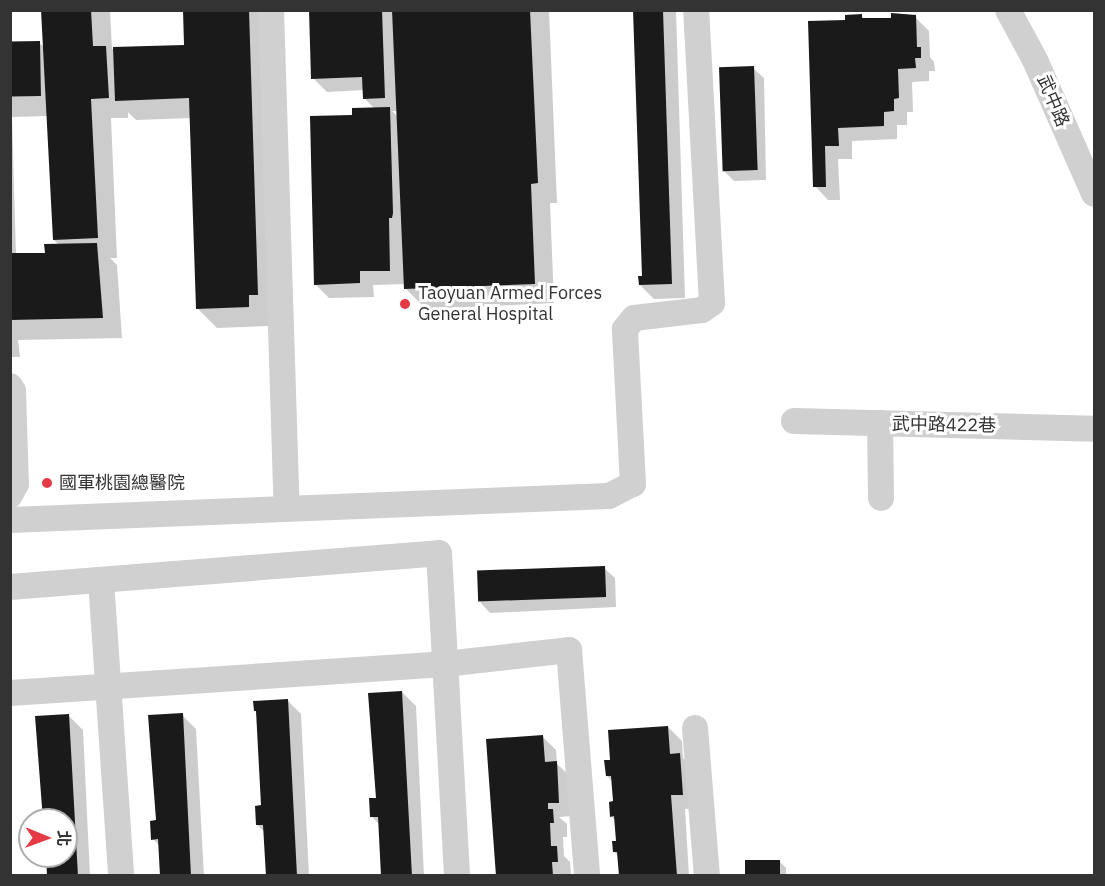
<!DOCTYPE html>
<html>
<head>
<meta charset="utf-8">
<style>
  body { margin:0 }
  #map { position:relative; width:1105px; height:886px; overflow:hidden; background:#fff; font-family:"IBM Plex Sans","Noto Sans TC",sans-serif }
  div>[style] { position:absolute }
  .shadow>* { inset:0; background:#0003 }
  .building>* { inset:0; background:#1a1a1a; transform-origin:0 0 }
  .minor>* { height:26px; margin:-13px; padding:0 13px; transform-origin:13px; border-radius:13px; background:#d0d0d0 }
  .dots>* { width:16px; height:16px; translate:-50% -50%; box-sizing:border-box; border:3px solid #fff; border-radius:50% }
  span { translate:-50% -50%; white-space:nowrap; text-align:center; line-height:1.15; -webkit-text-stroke:6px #fff; paint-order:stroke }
  .street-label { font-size:18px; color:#333 }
  .poi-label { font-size:18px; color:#333 }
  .left { translate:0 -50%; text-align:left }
  .frame { position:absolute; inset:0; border:12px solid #333; pointer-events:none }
  .north { position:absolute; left:18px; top:808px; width:60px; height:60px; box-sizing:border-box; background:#fff; border:2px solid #adadad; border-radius:50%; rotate:91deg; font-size:16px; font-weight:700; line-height:24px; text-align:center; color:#333 }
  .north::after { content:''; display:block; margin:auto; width:21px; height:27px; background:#e63946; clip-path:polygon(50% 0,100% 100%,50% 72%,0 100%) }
</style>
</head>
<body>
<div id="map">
  <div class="shadow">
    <i style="clip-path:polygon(evenodd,43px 10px,110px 10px,112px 49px,186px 46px,185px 10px,268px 10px,269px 326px,217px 328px,197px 308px,191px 118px,136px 120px,128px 112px,128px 118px,111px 118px,117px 258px,110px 258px,117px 265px,122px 338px,18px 340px,20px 357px,10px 357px,10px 43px,39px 43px,45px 48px,43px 10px,48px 116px,54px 240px,59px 245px,46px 254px,16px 255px,12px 117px,48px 116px)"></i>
    <i style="clip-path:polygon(evenodd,310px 10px,549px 10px,557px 203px,550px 203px,554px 303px,426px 309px,406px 289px,406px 284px,373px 285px,374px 297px,329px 298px,315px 284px,354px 116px,375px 109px,364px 98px,364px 90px,327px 92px,313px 78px,310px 10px,392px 111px,398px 111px,399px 118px,392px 111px)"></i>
    <i style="clip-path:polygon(635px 10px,676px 10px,685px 298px,654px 299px,640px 285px,644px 277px)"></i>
    <i style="clip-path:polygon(861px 15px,865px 20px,915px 17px,929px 31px,930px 57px,934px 62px,935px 71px,929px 71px,929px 81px,912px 82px,913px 112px,907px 112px,907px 125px,897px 125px,897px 139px,852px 141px,852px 159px,838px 159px,840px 200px,828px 200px,815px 186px,847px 21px)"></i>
    <i style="clip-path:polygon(753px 68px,764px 78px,766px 180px,734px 181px,724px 171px)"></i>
    <i style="clip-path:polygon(604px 568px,615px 578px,616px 607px,490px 613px,480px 602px)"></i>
    <i style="clip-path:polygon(402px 692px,416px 706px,424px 876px,382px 876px,380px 825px,372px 817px)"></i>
    <i style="clip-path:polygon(287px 700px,301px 714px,309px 876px,266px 876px,265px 832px,257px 825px,263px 807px,258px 713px,255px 710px)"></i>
    <i style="clip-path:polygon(182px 715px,196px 729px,204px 876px,162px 876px,160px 846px,153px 839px)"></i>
    <i style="clip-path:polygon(69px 716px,83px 730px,90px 876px,48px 876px,47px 856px,66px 856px,66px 820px,44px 820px)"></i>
    <i style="clip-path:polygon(668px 727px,682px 741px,683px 758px,693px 769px,696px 808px,685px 809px,689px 876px,620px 876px,619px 856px,614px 852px,618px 842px,616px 821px,611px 816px,614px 803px,613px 782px,607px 776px,612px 761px)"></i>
    <i style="clip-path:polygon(543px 737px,556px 750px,557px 764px,570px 776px,573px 816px,559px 817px,567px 824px,567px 837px,563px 837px,564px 856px,570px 862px,571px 875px,497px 876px)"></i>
    <i style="clip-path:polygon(779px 861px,786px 868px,786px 876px,748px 876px)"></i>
  </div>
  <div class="building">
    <i style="clip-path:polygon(41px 10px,91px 10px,93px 46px,106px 46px,109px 98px,91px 99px,98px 238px,53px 240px)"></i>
    <i style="clip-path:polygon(183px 10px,249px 10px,258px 295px,249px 295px,249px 307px,196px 309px,189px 98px,115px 101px,113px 47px,184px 45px)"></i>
    <i style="clip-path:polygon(309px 10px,382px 10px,385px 98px,363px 99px,362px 77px,311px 79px)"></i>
    <i style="clip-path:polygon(392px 10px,530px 10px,538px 183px,531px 184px,535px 284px,404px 289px)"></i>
    <i style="clip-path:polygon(633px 10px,663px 10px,672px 284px,639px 285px,638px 276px,642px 276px)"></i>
    <i style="clip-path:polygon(891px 13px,916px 15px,917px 47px,921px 47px,921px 58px,915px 58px,916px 68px,898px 69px,899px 98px,894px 99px,894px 111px,884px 112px,884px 126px,838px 128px,839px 146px,825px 146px,826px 187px,813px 187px,808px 21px,845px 20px,845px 15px,862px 14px,862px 18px,891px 18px)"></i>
    <i style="left:40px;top:41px;width:55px;height:30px;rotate:89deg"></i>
    <i style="left:754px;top:66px;width:104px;height:35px;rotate:88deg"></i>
    <i style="clip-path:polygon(390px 107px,393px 213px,392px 218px,389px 218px,390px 271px,360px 271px,360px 283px,314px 285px,310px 116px,352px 115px,352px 108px)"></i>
    <i style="clip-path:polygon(97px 243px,103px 318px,10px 320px,10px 253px,45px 253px,44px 244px)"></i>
    <i style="left:605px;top:566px;width:31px;height:128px;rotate:88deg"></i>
    <i style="clip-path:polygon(402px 691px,412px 876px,381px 876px,378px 817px,370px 817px,369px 798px,376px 798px,368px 693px)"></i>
    <i style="clip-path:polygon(288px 699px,297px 876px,266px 876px,263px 825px,256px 825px,255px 806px,261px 805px,256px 711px,254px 711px,253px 701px)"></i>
    <i style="clip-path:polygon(183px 713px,191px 876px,160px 876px,158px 839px,151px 840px,150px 821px,156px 820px,148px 715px)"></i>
    <i style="clip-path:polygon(69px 714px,78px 876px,47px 876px,46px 856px,66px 856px,66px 820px,43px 820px,35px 716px)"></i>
    <i style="clip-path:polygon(668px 726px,670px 754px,680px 753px,683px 795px,671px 795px,677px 876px,619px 876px,617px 852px,613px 852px,612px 841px,616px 841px,614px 816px,610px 817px,609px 802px,613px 801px,611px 776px,606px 776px,604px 760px,610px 760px,608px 730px)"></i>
    <i style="clip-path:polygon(543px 735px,545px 762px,557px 761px,559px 803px,548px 803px,548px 809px,553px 809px,554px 823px,550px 823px,551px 846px,557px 846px,558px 862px,552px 862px,553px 876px,496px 876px,486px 739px)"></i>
    <i style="left:780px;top:860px;width:16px;height:35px;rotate:90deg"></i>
  </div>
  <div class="minor">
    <i style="left:271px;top:10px;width:499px;rotate:88.2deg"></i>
    <i style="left:1008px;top:10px;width:57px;rotate:61.6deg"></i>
    <i style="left:1035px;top:60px;width:146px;rotate:66.2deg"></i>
    <i style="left:10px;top:386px;width:6px;rotate:59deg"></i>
    <i style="left:13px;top:391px;width:93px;rotate:88.2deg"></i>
    <i style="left:16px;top:484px;width:13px;rotate:119deg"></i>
    <i style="left:794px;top:421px;width:300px;rotate:1.5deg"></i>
    <i style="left:880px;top:423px;width:75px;rotate:89.2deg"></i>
    <i style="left:10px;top:520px;width:599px;rotate:-2.29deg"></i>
    <i style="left:609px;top:496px;width:27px;rotate:-27deg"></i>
    <i style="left:633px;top:484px;width:155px;rotate:-93deg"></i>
    <i style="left:625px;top:329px;width:14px;rotate:-51deg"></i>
    <i style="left:634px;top:318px;width:68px;rotate:-6.7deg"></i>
    <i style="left:702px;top:310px;width:12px;rotate:-35deg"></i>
    <i style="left:712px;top:303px;width:293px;rotate:-93.1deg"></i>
    <i style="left:101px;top:580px;width:297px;rotate:86.1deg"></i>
    <i style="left:10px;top:587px;width:430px;rotate:-4.5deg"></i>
    <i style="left:439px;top:553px;width:324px;rotate:86.8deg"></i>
    <i style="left:10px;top:693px;width:436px;rotate:-3.8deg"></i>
    <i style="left:445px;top:664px;width:125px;rotate:-6.4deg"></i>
    <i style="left:569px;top:650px;width:227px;rotate:85.4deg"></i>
    <i style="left:695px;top:728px;width:148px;rotate:85.4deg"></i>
  </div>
  <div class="dots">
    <i style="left:405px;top:304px;background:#e63946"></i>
    <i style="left:47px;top:483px;background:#e63946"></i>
  </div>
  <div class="street-label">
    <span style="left:1053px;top:101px;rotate:67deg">武中路</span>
    <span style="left:944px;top:425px;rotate:1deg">武中路422巷</span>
  </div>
  <div class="poi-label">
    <span class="left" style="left:418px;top:304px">Taoyuan Armed Forces<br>General Hospital</span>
    <span class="left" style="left:59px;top:483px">國軍桃園總醫院</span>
  </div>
  <div class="frame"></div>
  <div class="north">北</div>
</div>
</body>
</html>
